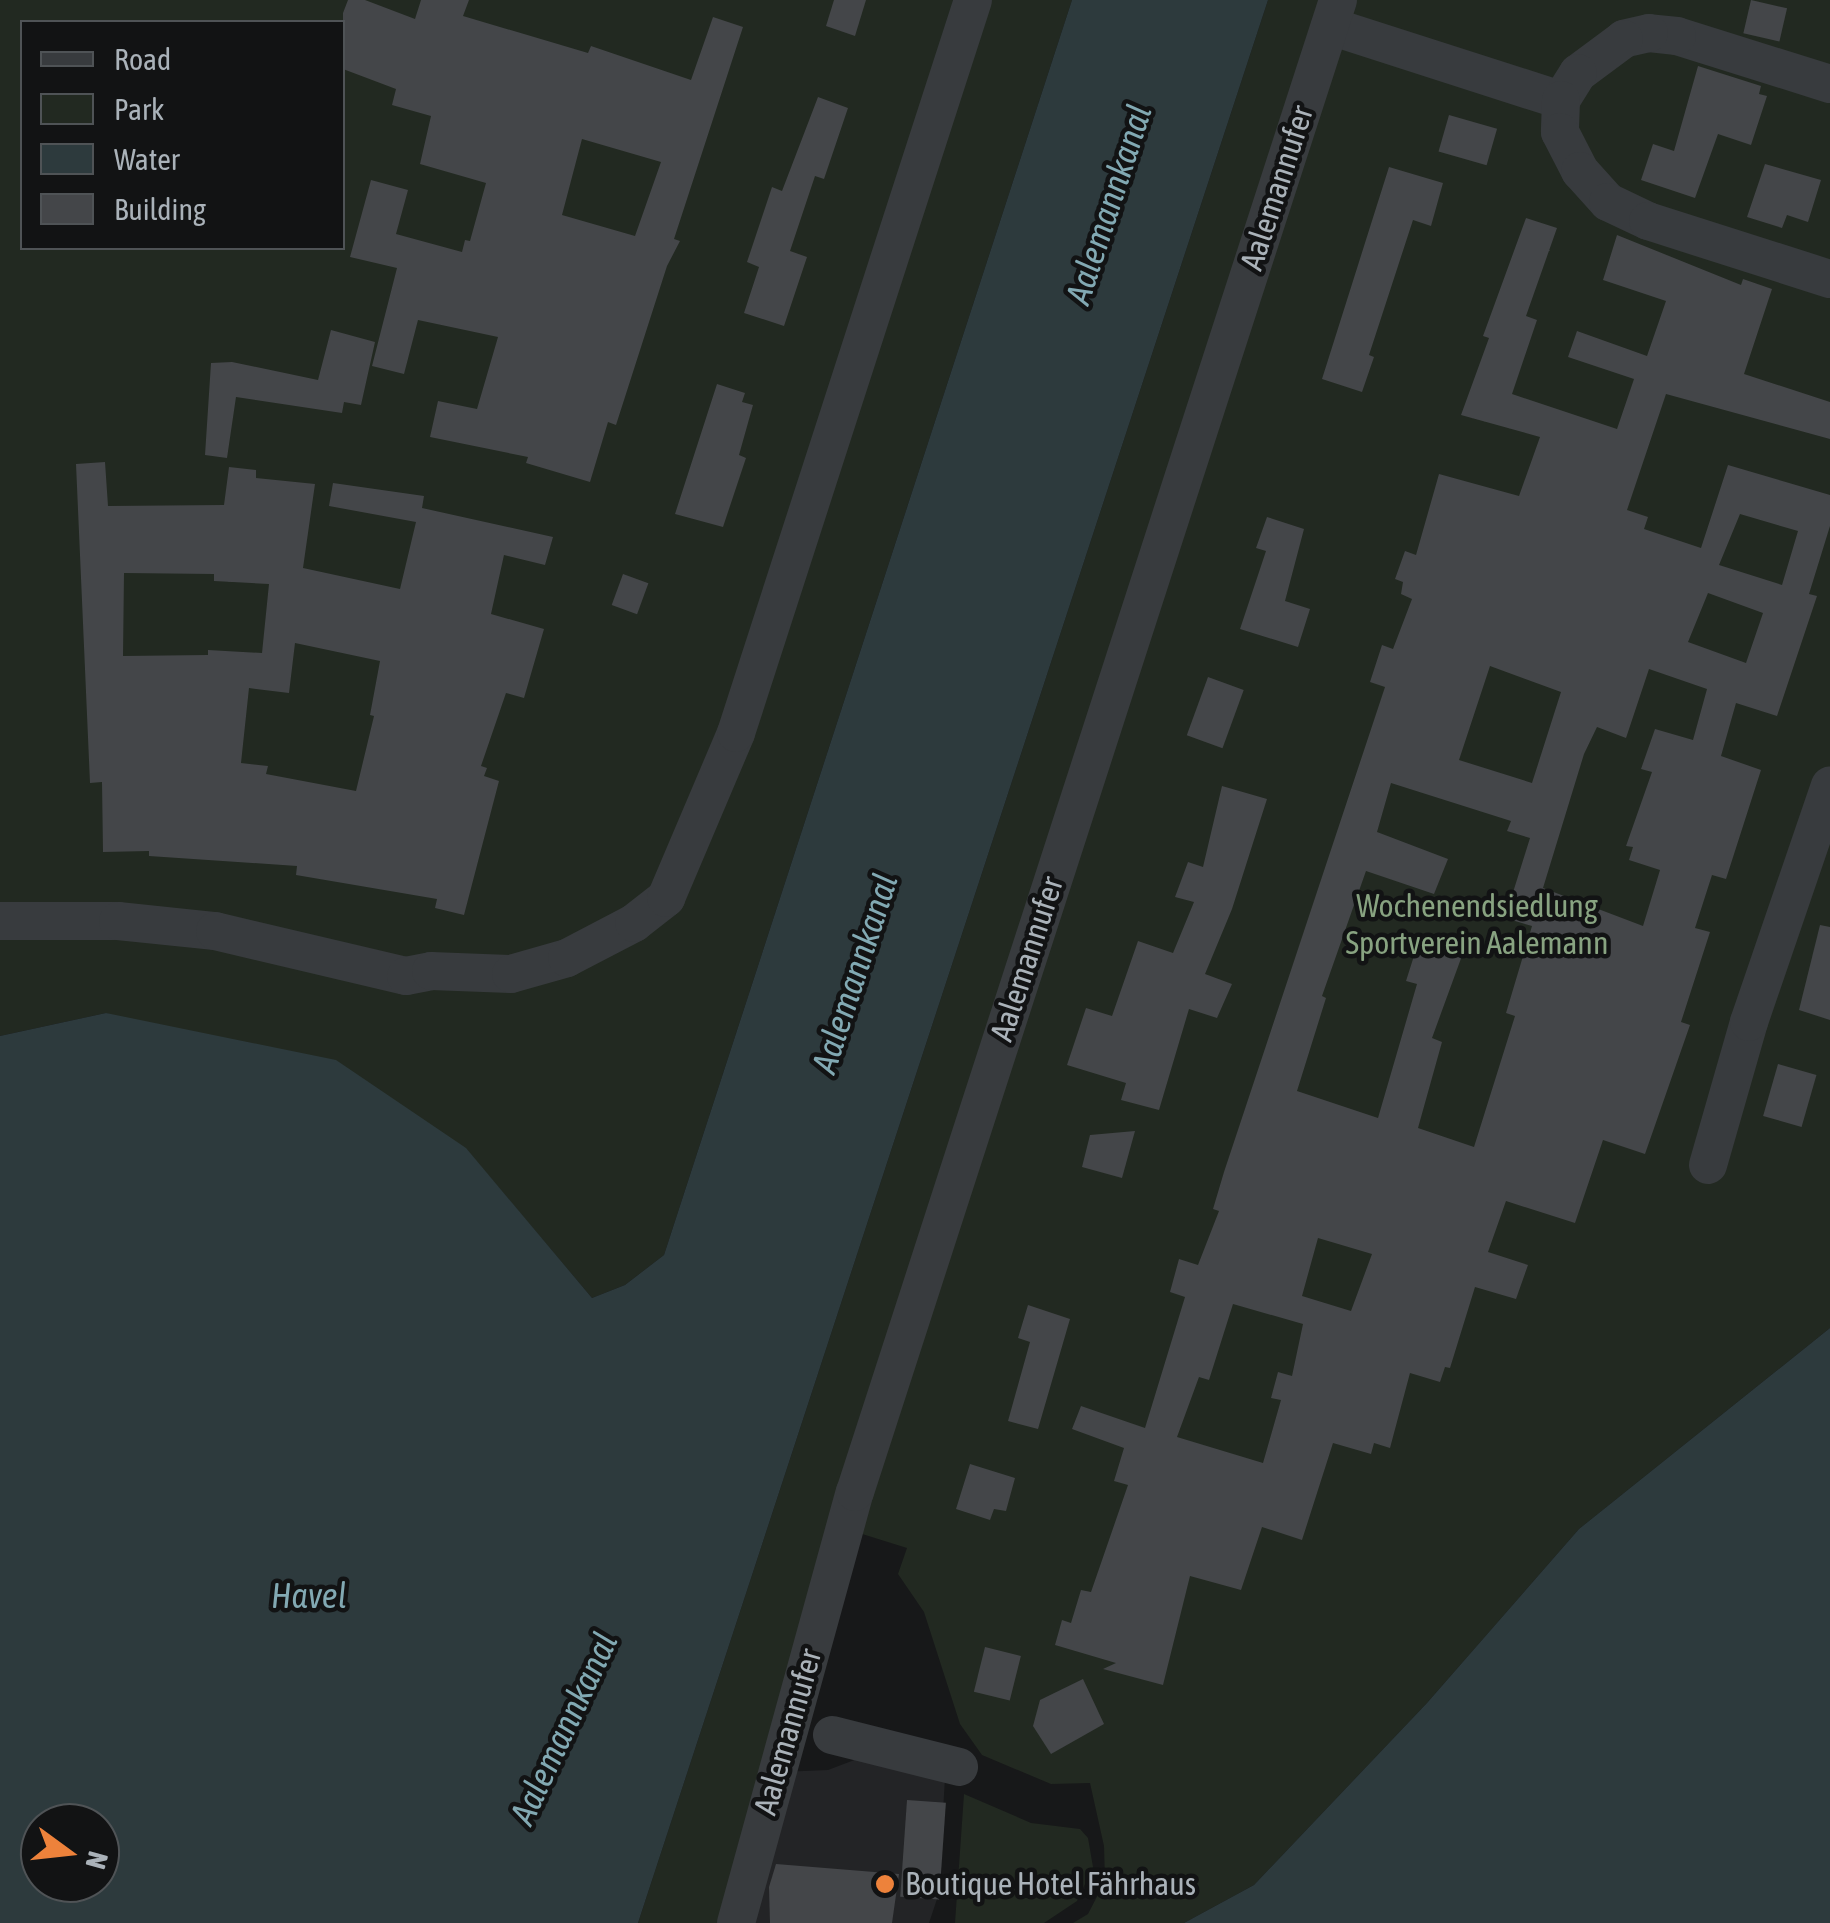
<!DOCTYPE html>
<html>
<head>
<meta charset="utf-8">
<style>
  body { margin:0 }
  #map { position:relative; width:1830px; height:1923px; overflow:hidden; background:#171819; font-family:"Asap Condensed",sans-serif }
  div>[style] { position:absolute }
  .built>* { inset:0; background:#232426 }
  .green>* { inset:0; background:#222921 }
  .water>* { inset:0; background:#2d3a3d }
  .building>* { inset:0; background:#444649; transform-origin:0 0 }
  .minor>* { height:38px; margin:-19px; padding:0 19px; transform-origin:19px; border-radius:19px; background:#383b3e }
  .dots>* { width:28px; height:28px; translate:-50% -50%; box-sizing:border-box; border:5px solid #121314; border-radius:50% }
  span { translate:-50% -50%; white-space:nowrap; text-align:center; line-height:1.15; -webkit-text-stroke:9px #121314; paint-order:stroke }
  .street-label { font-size:32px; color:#aab2b9 }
  .park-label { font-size:32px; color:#88a381 }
  .poi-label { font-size:32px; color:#aab2b9 }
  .left { translate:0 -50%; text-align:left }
  .water-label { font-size:35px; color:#82a9b3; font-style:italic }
  .legend { position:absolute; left:20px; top:20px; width:325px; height:230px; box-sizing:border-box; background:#121314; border:2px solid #4f5356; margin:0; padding:12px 18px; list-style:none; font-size:30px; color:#aab2b9 }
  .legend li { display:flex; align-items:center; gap:20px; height:50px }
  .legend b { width:50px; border:2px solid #4f5356 }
  .north { position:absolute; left:20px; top:1803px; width:100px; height:100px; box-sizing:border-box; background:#121314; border:2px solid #4f5356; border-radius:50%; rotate:105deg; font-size:28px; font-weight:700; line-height:40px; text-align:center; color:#aab2b9 }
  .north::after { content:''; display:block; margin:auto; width:35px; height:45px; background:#ed823b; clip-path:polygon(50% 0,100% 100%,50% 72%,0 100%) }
</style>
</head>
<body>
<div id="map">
  <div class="built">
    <i style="clip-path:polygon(857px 1759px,945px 1778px,938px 1896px,929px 1923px,755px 1923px,780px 1772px,828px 1770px)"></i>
  </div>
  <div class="green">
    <i style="clip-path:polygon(evenodd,0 0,1072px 0,664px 1255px,625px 1285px,592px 1298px,466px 1149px,106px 1013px,0 1036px,0 0,22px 22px,342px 22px,342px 248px,22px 248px,22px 22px)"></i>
    <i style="clip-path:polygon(1268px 0,1338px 0,725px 1923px,638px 1923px)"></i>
    <i style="clip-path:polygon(1351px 0,1830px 0,1830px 1328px,1579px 1529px,1427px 1703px,1254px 1885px,1184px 1923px,1073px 1923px,1088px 1914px,1105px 1881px,1104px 1846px,1090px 1783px,1051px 1784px,982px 1755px,960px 1724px,924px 1612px,898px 1574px,907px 1548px,859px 1533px)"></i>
    <i style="clip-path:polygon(964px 1794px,1031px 1823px,1080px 1829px,1088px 1838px,1093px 1867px,1077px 1901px,1044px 1923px,955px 1923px)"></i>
  </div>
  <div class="water">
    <i style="clip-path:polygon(evenodd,1072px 0,1268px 0,638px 1923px,0 1923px,0 1036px,106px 1013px,336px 1060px,466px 1148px,592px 1298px,625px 1285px,664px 1255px,1072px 0,100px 1823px,100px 1883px,40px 1883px,40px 1823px,100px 1823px)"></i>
    <i style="clip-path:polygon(1830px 1328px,1830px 1923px,1184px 1923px,1254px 1885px,1427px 1703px,1579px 1529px)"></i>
  </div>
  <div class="building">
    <i style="clip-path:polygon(evenodd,348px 0,365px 0,415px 19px,421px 0,469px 0,463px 16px,588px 53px,591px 46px,691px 80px,713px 17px,743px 27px,674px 239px,680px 241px,667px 266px,616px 425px,608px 422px,590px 482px,526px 463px,528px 457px,430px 437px,438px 401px,477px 409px,498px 337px,418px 320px,404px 374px,372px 366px,397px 268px,350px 257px,371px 180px,408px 190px,396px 234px,462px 252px,465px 240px,470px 241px,486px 183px,420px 164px,431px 116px,392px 105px,396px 89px,343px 69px,343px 13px,348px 0,582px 139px,661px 162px,635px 236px,562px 215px,582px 139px)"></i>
    <i style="clip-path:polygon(834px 0,866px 0,855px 36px,826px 26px)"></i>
    <i style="left:1751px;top:0;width:37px;height:34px;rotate:13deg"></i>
    <i style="clip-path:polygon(1698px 66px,1761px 86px,1759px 94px,1767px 96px,1751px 145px,1718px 134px,1695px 198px,1641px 180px,1653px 144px,1674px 151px)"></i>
    <i style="clip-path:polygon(818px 97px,848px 108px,824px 179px,815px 176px,790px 251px,807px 257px,784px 326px,744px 313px,759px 267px,747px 262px,772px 187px,782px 191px)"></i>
    <i style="left:1449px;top:115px;width:50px;height:38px;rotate:16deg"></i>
    <i style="clip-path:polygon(1765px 164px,1821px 180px,1808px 222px,1787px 215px,1782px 228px,1747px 217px)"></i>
    <i style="clip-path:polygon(1389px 167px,1443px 183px,1431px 226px,1413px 220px,1369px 355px,1374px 357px,1362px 392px,1322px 379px)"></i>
    <i style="clip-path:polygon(evenodd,1526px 218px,1557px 228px,1526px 316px,1537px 320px,1512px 394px,1617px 429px,1634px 379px,1568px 357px,1577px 331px,1647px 356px,1666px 301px,1603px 280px,1617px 235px,1741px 285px,1743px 279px,1772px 289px,1744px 374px,1830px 402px,1830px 439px,1666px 394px,1627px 510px,1648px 517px,1644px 529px,1701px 548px,1728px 465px,1830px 495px,1830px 526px,1809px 594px,1817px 596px,1777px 716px,1736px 703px,1721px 756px,1761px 770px,1726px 879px,1712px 875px,1695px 928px,1710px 932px,1681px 1022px,1690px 1025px,1645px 1154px,1603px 1140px,1575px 1223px,1506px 1201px,1488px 1252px,1528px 1265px,1516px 1299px,1475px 1287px,1450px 1368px,1445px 1367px,1440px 1382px,1410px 1373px,1390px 1448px,1374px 1443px,1371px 1454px,1333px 1443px,1302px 1540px,1262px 1527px,1241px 1590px,1190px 1576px,1163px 1685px,1103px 1669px,1116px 1663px,1055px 1645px,1062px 1620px,1071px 1623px,1081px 1590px,1091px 1592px,1128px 1485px,1114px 1481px,1124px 1448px,1072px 1429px,1081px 1406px,1145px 1428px,1185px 1297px,1170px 1292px,1179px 1259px,1198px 1265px,1219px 1211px,1213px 1209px,1224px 1172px,1385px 687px,1370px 682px,1382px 645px,1393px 649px,1412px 599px,1401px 594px,1403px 582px,1395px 579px,1405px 551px,1416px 555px,1439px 474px,1519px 496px,1540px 437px,1461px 415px,1489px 338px,1483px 336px,1526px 218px,1740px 514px,1798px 531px,1782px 585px,1719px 565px,1740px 514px,1526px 218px,1708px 593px,1763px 613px,1746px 663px,1688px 642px,1708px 593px,1526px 218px,1490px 666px,1561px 692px,1532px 783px,1459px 760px,1490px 666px,1526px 218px,1649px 669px,1707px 689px,1693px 740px,1655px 729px,1641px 769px,1652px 772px,1626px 846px,1633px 847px,1629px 860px,1660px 870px,1643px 926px,1543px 888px,1584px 754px,1597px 727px,1626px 738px,1649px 669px,1526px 218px,1391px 783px,1511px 821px,1507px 831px,1530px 838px,1505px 918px,1532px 926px,1506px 1013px,1515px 1016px,1474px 1147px,1418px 1128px,1442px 1042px,1432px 1038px,1463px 953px,1419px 940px,1406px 981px,1417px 984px,1378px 1118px,1297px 1091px,1326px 998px,1322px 996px,1366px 871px,1434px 894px,1448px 859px,1377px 832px,1391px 783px,1526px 218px,1318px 1238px,1372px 1254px,1351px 1311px,1302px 1296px,1318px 1238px,1526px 218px,1233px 1304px,1303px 1324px,1292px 1376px,1278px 1372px,1271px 1398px,1281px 1400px,1263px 1463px,1177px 1437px,1199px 1377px,1209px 1380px,1233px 1304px)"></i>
    <i style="clip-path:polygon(331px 330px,375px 342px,361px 405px,344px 402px,342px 413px,236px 397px,227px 458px,205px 455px,211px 363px,232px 362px,318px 380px)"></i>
    <i style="clip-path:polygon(717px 384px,745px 393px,742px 402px,753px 405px,739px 455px,746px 458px,723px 527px,675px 514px)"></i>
    <i style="clip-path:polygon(evenodd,105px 462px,108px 506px,224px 505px,229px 467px,256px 470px,256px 478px,315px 484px,303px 568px,400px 589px,416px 522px,329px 506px,333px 483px,424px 496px,422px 508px,553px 537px,545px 565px,504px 555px,491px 614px,544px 629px,524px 698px,506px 693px,481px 766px,487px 768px,484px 776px,499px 781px,464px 915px,435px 908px,437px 899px,296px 875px,297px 866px,149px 856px,149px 851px,103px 852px,102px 782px,90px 783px,76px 464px,105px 462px,124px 573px,214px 574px,214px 581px,269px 584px,262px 653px,208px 650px,208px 655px,123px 656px,124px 573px,105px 462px,295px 643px,380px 661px,370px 715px,374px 716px,356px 791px,266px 774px,268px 766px,241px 763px,249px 688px,289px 693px,295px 643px)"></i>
    <i style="clip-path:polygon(1267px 517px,1304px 529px,1285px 601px,1310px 609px,1298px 647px,1240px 629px,1266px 551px,1256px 548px)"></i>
    <i style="left:623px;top:574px;width:27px;height:33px;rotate:20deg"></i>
    <i style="left:1208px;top:677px;width:38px;height:62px;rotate:20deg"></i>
    <i style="clip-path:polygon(1222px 786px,1267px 799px,1232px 909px,1205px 974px,1232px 984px,1217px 1018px,1189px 1009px,1159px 1110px,1121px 1100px,1126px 1083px,1067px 1065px,1086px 1008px,1112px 1016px,1138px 941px,1173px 953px,1194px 902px,1175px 897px,1188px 862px,1203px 867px)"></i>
    <i style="clip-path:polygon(1820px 925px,1830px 927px,1830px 1020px,1799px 1010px)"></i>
    <i style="left:1778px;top:1064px;width:40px;height:54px;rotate:16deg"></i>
    <i style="clip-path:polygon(1135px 1131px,1122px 1178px,1082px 1167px,1090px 1135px)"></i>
    <i style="clip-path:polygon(1028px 1305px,1070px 1319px,1038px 1429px,1008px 1421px,1030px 1342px,1018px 1338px)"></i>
    <i style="clip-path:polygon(970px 1464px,1015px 1478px,1006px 1511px,994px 1509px,990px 1520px,956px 1509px)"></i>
    <i style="left:985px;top:1647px;width:37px;height:46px;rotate:14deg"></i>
    <i style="clip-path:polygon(1083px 1679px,1104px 1724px,1051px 1754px,1033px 1726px,1040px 1700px)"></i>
    <i style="left:907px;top:1800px;width:39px;height:97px;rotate:4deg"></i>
    <i style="clip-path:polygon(776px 1864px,899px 1874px,892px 1923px,770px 1923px,769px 1887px)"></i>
  </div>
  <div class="minor">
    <i style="left:1330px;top:26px;width:243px;rotate:17.8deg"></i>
    <i style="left:1830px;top:84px;width:160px;rotate:-162.6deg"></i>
    <i style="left:1677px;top:36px;width:28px;rotate:-174deg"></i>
    <i style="left:1649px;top:33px;width:26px;rotate:167deg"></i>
    <i style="left:1624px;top:39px;width:57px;rotate:143.5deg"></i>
    <i style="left:1578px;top:73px;width:32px;rotate:122deg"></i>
    <i style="left:1561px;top:100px;width:32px;rotate:92deg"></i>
    <i style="left:1560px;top:132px;width:44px;rotate:62.9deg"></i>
    <i style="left:1580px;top:171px;width:42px;rotate:47.9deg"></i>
    <i style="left:1608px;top:202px;width:44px;rotate:25.4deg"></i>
    <i style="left:1648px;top:221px;width:191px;rotate:17.7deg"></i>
    <i style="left:0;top:921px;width:118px"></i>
    <i style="left:118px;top:921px;width:98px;rotate:5.9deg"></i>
    <i style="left:215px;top:931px;width:196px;rotate:13.3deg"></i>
    <i style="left:406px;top:976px;width:25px;rotate:-11deg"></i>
    <i style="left:431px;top:971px;width:80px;rotate:2.1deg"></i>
    <i style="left:511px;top:974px;width:58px;rotate:-15.9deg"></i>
    <i style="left:567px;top:958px;width:76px;rotate:-27.6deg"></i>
    <i style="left:634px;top:923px;width:41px;rotate:-38deg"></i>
    <i style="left:666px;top:898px;width:179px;rotate:-67deg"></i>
    <i style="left:736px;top:733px;width:770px;rotate:-72.08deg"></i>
    <i style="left:1708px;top:1165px;width:149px;rotate:-74deg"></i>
    <i style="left:1749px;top:1022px;width:250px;rotate:-71.1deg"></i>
    <i style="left:832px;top:1735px;width:131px;rotate:14.1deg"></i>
    <i style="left:736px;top:1923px;width:447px;rotate:-74.6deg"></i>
    <i style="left:855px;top:1492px;width:1568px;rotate:-72.06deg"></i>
  </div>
  <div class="dots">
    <i style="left:885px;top:1884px;background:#ed823b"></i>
  </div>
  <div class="street-label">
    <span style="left:1277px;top:188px;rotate:-72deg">Aalemannufer</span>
    <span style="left:1027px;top:959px;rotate:-72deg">Aalemannufer</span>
    <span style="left:788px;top:1732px;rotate:-74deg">Aalemannufer</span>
  </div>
  <div class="park-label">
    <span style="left:1477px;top:925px">Wochenendsiedlung<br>Sportverein Aalemann</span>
  </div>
  <div class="poi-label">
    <span class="left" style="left:905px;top:1884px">Boutique Hotel Fährhaus</span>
  </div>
  <div class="water-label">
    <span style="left:1108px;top:204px;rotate:-72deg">Aalemannkanal</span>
    <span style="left:854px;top:973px;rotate:-72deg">Aalemannkanal</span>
    <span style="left:309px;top:1595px">Havel</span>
    <span style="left:563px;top:1728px;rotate:-65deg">Aalemannkanal</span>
  </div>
  <ul class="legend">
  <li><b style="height:12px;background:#383b3e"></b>Road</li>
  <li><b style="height:28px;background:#222921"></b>Park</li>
  <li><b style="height:28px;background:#2d3a3d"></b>Water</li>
  <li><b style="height:28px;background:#444649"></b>Building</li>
  </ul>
  <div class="north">N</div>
</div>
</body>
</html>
